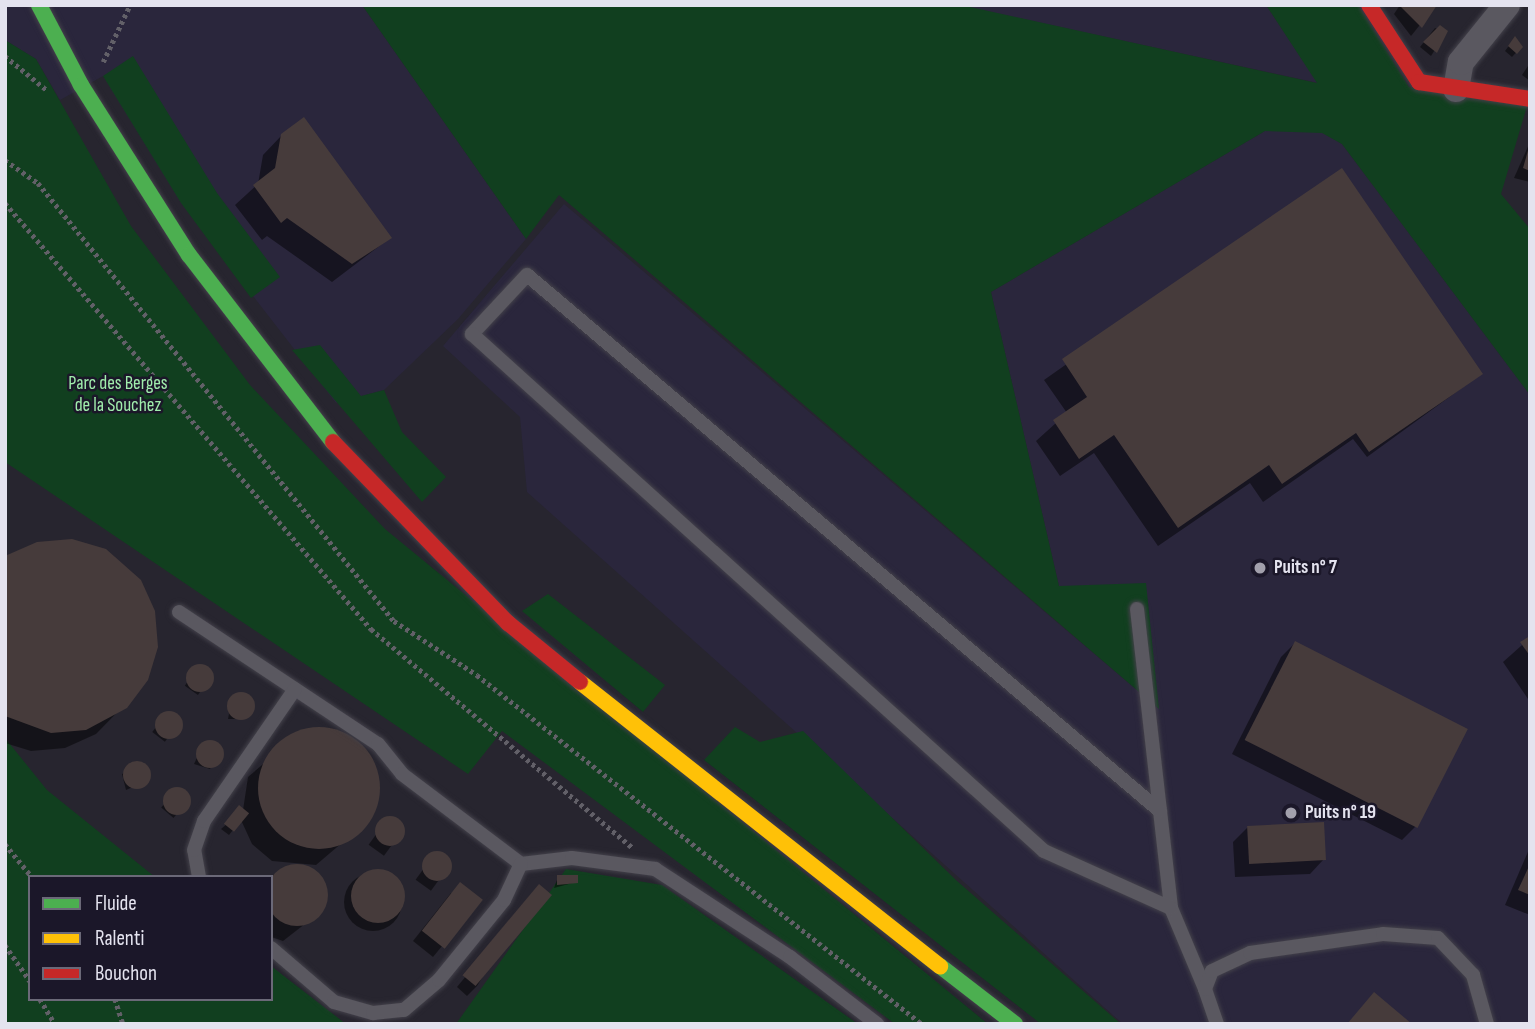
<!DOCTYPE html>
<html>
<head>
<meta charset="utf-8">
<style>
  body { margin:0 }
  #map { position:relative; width:1535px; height:1029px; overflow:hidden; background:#27252f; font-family:"Sofia Sans Condensed",sans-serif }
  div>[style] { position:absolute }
  .built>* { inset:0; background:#2a263c }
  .green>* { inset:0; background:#113f1f }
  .shadow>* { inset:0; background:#0007; transform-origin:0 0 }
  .round { border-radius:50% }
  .building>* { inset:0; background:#463b3b; transform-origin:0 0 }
  .path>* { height:4.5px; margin-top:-2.25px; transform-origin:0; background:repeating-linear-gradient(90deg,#626068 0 3.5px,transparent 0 7px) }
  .roads { filter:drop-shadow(0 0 2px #43414a) drop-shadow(0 0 2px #43414a) }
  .lane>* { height:14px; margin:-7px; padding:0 7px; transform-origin:7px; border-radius:7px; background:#5a5860 }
  .street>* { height:26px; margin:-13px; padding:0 13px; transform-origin:13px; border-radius:13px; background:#5a5860 }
  .fast>* { height:16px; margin:-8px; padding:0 8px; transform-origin:8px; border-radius:8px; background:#4caf50 }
  .slow>* { height:16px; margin:-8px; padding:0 8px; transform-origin:8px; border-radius:8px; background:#ffc107 }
  .jam>* { height:16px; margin:-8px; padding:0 8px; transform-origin:8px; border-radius:8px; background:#c62828 }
  .dots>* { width:19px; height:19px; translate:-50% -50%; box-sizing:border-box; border:4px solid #1b1729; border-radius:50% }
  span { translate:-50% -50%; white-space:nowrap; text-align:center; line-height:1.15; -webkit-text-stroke:5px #1b1729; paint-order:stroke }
  .park-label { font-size:19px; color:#a0edac }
  .poi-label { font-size:19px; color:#e4e3ef; font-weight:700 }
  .left { translate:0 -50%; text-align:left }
  .frame { position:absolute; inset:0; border:7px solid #e4e3ef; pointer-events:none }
  .legend { position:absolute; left:28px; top:875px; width:245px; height:126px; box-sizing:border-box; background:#1b1729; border:2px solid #6b6978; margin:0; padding:9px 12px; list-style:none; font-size:21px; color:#e4e3ef }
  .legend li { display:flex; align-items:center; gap:14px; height:35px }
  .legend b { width:35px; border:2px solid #6b6978 }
</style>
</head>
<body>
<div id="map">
  <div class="built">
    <i style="clip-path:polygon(5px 5px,362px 5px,526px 239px,458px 319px,384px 390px,336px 403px,181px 203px,103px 76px,60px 100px,36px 59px,5px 40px)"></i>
    <i style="clip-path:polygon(958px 5px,1266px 5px,1318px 83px)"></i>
    <i style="clip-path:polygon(1289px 129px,1323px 133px,1342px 144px,1530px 395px,1530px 1024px,1123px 1024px,527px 492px,520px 417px,443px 346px,564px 204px,1158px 708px,1059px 586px,991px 292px,1265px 131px)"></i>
  </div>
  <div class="green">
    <i style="clip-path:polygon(362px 5px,961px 5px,1317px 83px,1266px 5px,1358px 5px,1409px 87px,1527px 106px,1501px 194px,1530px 229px,1530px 395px,1342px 144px,1322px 133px,1265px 131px,991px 292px,1059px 586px,1146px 583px,1159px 709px,559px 195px,526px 239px)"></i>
    <i style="clip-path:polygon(5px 40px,36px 59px,131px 226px,250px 385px,385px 529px,988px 1024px,895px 1024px,502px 731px,468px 774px,5px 462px)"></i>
    <i style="clip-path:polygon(133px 56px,217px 193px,280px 277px,251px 298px,181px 203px,103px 76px)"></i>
    <i style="clip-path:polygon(320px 345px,361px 396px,384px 390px,402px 432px,446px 477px,422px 502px,292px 350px)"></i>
    <i style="clip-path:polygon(548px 594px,665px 685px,643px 712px,522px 611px)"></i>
    <i style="clip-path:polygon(735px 727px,760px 742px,803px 731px,957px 881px,1121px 1024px,1041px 1024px,704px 760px)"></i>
    <i style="clip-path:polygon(5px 738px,47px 790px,155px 877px,30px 877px,30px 999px,271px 999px,271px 966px,346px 1024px,5px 1024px)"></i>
    <i style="clip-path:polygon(566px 869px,662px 885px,858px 1024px,456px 1024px)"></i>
  </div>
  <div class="shadow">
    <i style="clip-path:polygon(1400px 5px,1436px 5px,1411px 36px,1394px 14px)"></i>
    <i style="clip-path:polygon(1435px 28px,1446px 32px,1431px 56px,1420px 47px)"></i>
    <i style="clip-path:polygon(1511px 43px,1521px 47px,1512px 57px,1505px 51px)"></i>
    <i style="clip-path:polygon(1530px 63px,1530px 81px,1522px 75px)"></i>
    <i style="clip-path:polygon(282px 135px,390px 238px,332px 282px,267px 236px,262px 240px,235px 205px,258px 184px,263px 155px)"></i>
    <i style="clip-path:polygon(1530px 142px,1530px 182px,1514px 178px)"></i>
    <i style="clip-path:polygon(1342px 170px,1481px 374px,1367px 457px,1353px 439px,1263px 502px,1250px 483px,1158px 546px,1094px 453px,1060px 476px,1036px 441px,1067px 413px,1044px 380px)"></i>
    <i style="clip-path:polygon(5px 560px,140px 689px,96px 734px,65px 748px,31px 751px,5px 743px)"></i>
    <i style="clip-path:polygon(1530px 638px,1530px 702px,1503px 662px)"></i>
    <i style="clip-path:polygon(1295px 643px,1416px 826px,1402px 840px,1232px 754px,1281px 657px)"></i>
    <i style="left:198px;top:667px;width:16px;height:23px;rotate:35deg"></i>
    <i style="clip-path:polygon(232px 697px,249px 698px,245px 719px,228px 719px)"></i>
    <i style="left:167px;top:713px;width:16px;height:24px;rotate:38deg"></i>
    <i style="clip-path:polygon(303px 730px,346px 734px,366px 751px,377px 775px,370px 819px,316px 865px,272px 861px,252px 844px,241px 820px,229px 835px,221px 829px,243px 810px,248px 777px)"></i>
    <i style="clip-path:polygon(204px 743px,220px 749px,210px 769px,194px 764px)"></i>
    <i style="clip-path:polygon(143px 765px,147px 781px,126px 790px,122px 774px)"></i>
    <i style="left:176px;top:790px;width:16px;height:23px;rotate:40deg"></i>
    <i style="left:388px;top:818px;width:19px;height:33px;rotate:36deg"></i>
    <i style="clip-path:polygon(1248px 827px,1324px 859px,1310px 874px,1235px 877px,1233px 842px)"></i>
    <i style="clip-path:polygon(1530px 847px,1530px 915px,1505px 905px)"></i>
    <i style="left:435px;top:853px;width:19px;height:33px;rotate:36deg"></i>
    <i style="clip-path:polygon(290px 865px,314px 872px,325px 894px,319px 913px,283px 941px,271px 937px,270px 877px)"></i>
    <i class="round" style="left:344px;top:873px;width:58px;height:58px"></i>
    <i style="clip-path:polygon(558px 877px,576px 882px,554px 888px)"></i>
    <i style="clip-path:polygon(539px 887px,477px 986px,467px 996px,457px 987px)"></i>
    <i style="clip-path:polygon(451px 893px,480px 900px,433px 957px,413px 941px)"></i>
  </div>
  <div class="building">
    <i style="clip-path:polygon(1399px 5px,1437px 5px,1422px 28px)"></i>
    <i style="clip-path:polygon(1440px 25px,1448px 31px,1437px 53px,1423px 42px)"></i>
    <i style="clip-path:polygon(1515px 36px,1523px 47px,1517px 54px,1508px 46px)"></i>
    <i style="clip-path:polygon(304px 117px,392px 238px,352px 264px,287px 218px,281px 223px,253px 185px,275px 168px,281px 134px)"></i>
    <i style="clip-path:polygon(1529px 147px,1530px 147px,1530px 171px,1523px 168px)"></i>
    <i style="clip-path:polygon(1342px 168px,1483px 374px,1369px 452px,1356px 433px,1282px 484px,1269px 465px,1178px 528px,1114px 435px,1079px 459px,1053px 420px,1087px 397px,1062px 359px)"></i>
    <i style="clip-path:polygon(72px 539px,106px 549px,141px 580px,155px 611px,158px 647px,148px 680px,127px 708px,86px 730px,51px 733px,5px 716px,5px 556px,37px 542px)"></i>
    <i style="clip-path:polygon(1530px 636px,1530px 656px,1520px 642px)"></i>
    <i style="left:1295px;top:641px;width:194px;height:111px;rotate:27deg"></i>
    <i class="round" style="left:186px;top:664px;width:28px;height:28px"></i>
    <i class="round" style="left:227px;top:692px;width:28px;height:28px"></i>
    <i class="round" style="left:155px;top:711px;width:28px;height:28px"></i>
    <i class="round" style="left:258px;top:727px;width:122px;height:122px"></i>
    <i class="round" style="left:196px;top:740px;width:28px;height:28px"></i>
    <i class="round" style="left:123px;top:761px;width:28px;height:28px"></i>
    <i class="round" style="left:163px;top:787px;width:28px;height:28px"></i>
    <i style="left:239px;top:805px;width:13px;height:24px;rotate:39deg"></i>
    <i class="round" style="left:375px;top:816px;width:30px;height:30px"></i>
    <i style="left:1324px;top:822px;width:38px;height:77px;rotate:87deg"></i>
    <i class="round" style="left:422px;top:851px;width:30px;height:30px"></i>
    <i style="clip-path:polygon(1530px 864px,1530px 895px,1518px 890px)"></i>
    <i class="round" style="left:266px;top:864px;width:62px;height:62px"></i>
    <i class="round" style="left:351px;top:869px;width:54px;height:54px"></i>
    <i style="clip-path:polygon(557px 875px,578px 875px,578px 883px,557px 885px)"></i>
    <i style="left:460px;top:882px;width:29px;height:62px;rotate:38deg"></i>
    <i style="left:539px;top:884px;width:17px;height:119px;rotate:40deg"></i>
    <i style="clip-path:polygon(1374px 992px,1412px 1024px,1347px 1024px)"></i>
  </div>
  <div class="path">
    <i style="left:5px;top:56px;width:55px;rotate:39.1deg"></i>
    <i style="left:103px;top:62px;width:63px;rotate:-64.7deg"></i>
    <i style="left:5px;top:160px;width:40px;rotate:34.9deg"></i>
    <i style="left:38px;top:183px;width:564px;rotate:50.9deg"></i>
    <i style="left:394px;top:621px;width:99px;rotate:33deg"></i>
    <i style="left:477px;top:675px;width:566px;rotate:38.11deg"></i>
    <i style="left:5px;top:203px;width:562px;rotate:49.33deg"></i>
    <i style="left:371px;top:629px;width:340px;rotate:39.9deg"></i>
    <i style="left:5px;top:844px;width:43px;rotate:50.7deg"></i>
    <i style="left:5px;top:945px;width:44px;rotate:55.2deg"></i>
    <i style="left:40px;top:999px;width:29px;rotate:59deg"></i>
    <i style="left:115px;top:999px;width:26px;rotate:72deg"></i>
  </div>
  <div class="roads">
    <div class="lane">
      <i style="left:1137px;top:609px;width:301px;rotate:83.5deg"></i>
      <i style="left:1171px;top:908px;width:88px;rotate:67.2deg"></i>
      <i style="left:179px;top:612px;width:239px;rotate:33.6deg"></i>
      <i style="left:378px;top:744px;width:38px;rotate:51deg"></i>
      <i style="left:402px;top:774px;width:149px;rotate:37.1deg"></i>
      <i style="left:521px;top:864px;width:51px;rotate:-6.7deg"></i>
      <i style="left:572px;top:858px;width:84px;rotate:7.5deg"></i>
      <i style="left:655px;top:869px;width:161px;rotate:33.1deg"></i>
      <i style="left:790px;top:957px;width:110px;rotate:37.6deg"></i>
      <i style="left:1160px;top:811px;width:829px;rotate:-139.74deg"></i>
      <i style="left:527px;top:275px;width:81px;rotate:133deg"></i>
      <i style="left:472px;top:334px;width:771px;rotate:42.11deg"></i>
      <i style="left:1044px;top:851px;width:139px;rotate:24.2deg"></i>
      <i style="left:199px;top:877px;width:27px;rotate:-100deg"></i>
      <i style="left:194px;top:850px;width:31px;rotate:-71deg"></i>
      <i style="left:204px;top:821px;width:160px;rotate:-55.4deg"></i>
      <i style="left:271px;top:948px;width:83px;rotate:40.6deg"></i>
      <i style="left:334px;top:1002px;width:41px;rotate:15.8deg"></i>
      <i style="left:373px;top:1013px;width:31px;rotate:-6deg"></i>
      <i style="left:404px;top:1010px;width:46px;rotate:-40.6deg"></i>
      <i style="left:439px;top:980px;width:103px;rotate:-50.9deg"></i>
      <i style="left:504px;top:900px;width:40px;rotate:-65deg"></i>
      <i style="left:1217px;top:1024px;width:37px;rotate:-109deg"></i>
      <i style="left:1205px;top:989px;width:19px;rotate:-69deg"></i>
      <i style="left:1212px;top:971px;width:42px;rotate:-25.3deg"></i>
      <i style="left:1250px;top:953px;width:134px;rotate:-8.1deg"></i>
      <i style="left:1383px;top:934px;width:55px;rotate:4.2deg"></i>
      <i style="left:1438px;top:938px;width:51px;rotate:46.6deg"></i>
      <i style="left:1473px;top:975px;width:51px;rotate:74.1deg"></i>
    </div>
    <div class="street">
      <i style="left:1456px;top:89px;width:27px;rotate:-80deg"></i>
      <i style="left:1461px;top:62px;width:73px;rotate:-51.1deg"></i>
    </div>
    <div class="fast">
      <i style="left:39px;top:5px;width:90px;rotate:62.3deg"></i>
      <i style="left:81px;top:85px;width:201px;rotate:57.6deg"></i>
      <i style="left:189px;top:255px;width:236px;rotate:52.4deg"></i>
      <i style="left:940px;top:966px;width:95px;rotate:37.7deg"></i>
    </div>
    <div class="slow">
      <i style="left:580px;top:682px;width:459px;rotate:38.3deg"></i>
    </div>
    <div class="jam">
      <i style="left:1369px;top:5px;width:92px;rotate:57deg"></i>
      <i style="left:1419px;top:82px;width:112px;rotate:8.7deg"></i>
      <i style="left:333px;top:442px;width:252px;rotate:46deg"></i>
      <i style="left:508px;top:623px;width:93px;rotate:39.3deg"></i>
    </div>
  </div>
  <div class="dots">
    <i style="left:1260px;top:568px;background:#a2a0ac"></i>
    <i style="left:1291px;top:813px;background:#a2a0ac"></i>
  </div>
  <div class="park-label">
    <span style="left:118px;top:395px">Parc des Berges<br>de la Souchez</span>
  </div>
  <div class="poi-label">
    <span class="left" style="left:1274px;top:568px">Puits n° 7</span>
    <span class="left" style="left:1305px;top:813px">Puits n° 19</span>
  </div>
  <div class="frame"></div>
  <ul class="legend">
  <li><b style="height:9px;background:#4caf50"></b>Fluide</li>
  <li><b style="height:9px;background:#ffc107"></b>Ralenti</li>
  <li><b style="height:9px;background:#c62828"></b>Bouchon</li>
  </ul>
</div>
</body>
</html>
